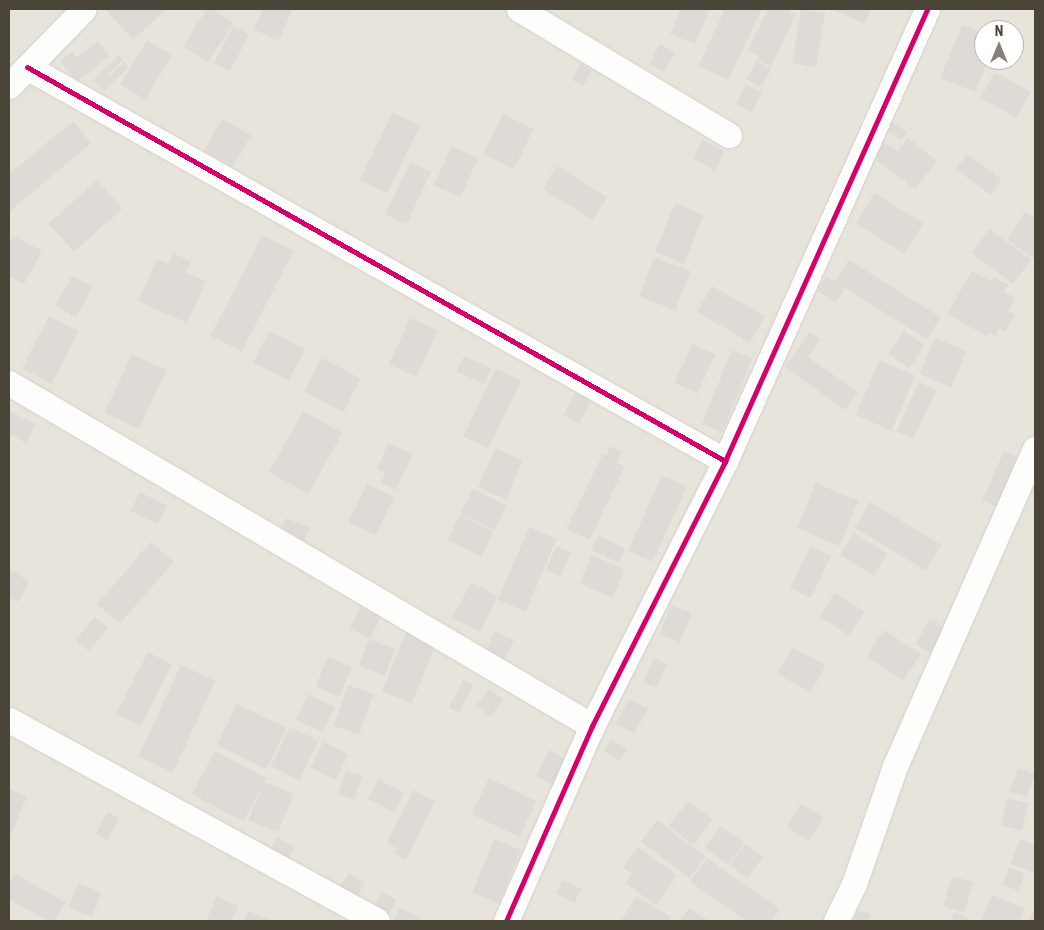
<!DOCTYPE html>
<html>
<head>
<meta charset="utf-8">
<style>
  body { margin:0 }
  #map { position:relative; width:1044px; height:930px; overflow:hidden; background:#f4f2ee; font-family:"Roboto Condensed",sans-serif }
  div>[style] { position:absolute }
  .residential>* { inset:0; background:#e7e4dc }
  .building>* { inset:0; background:#dedbd6; transform-origin:0 0 }
  .roads { filter:drop-shadow(0 0 1px #d2d0cb) drop-shadow(0 0 1px #d2d0cb) }
  .minor>* { height:25px; margin:-12.5px; padding:0 12.5px; transform-origin:12.5px; border-radius:12.5px; background:#fdfdfc }
  .cycleway>* { height:5px; margin:-2.5px; padding:0 2.5px; transform-origin:2.5px; border-radius:2.5px; background:#d6006c }
  span { translate:-50% -50%; white-space:nowrap; text-align:center; line-height:1.15; -webkit-text-stroke:4.5px #fff; paint-order:stroke }
  .frame { position:absolute; inset:0; border:10px solid #4b4439; pointer-events:none }
  .north { position:absolute; left:974px; top:20px; width:50px; height:50px; box-sizing:border-box; background:#fff; border:1px solid #b7b4b0; border-radius:50%; rotate:0deg; font-size:14px; font-weight:700; line-height:20px; text-align:center; color:#4b4439 }
  .north::after { content:''; display:block; margin:auto; width:18px; height:22px; background:#868178; clip-path:polygon(50% 0,100% 100%,50% 72%,0 100%) }
</style>
</head>
<body>
<div id="map">
  <div class="residential">
    <i style="clip-path:polygon(evenodd,9px 9px,1035px 9px,1035px 921px,9px 921px,9px 9px,984px 30px,1014px 30px,1014px 60px,984px 60px,984px 30px)"></i>
  </div>
  <div class="building">
    <i style="clip-path:polygon(105px 9px,167px 9px,133px 40px)"></i>
    <i style="clip-path:polygon(207px 9px,212px 9px,234px 23px,208px 62px,183px 46px)"></i>
    <i style="clip-path:polygon(263px 9px,293px 9px,278px 41px,254px 29px)"></i>
    <i style="clip-path:polygon(681px 9px,710px 9px,695px 44px,670px 34px)"></i>
    <i style="clip-path:polygon(725px 9px,762px 9px,728px 80px,698px 66px)"></i>
    <i style="clip-path:polygon(768px 9px,785px 9px,796px 14px,771px 67px,757px 60px,759px 56px,748px 50px)"></i>
    <i style="left:801px;top:9px;width:24px;height:55px;rotate:9deg"></i>
    <i style="clip-path:polygon(837px 9px,871px 9px,864px 24px,836px 11px)"></i>
    <i style="clip-path:polygon(962px 25px,984px 33px,984px 60px,988px 60px,975px 92px,940px 78px)"></i>
    <i style="left:233px;top:26px;width:18px;height:42px;rotate:27deg"></i>
    <i style="left:147px;top:40px;width:29px;height:52px;rotate:31deg"></i>
    <i style="clip-path:polygon(98px 41px,110px 56px,77px 82px,60px 61px,72px 52px,76px 58px)"></i>
    <i style="left:660px;top:44px;width:17px;height:23px;rotate:28deg"></i>
    <i style="clip-path:polygon(119px 55px,123px 60px,108px 74px,110px 76px,124px 62px,129px 67px,104px 91px,93px 80px)"></i>
    <i style="left:756px;top:61px;width:17px;height:21px;rotate:28deg"></i>
    <i style="left:581px;top:64px;width:13px;height:18px;rotate:32deg"></i>
    <i style="left:995px;top:72px;width:41px;height:30px;rotate:29deg"></i>
    <i style="left:746px;top:84px;width:18px;height:23px;rotate:27deg"></i>
    <i style="left:393px;top:112px;width:30px;height:76px;rotate:26deg"></i>
    <i style="left:503px;top:114px;width:34px;height:45px;rotate:26deg"></i>
    <i style="left:222px;top:119px;width:33px;height:37px;rotate:29deg"></i>
    <i style="clip-path:polygon(73px 121px,91px 143px,9px 212px,9px 174px)"></i>
    <i style="left:891px;top:122px;width:19px;height:10px;rotate:32deg"></i>
    <i style="clip-path:polygon(908px 138px,937px 161px,915px 189px,872px 157px,884px 141px,898px 152px)"></i>
    <i style="left:703px;top:140px;width:25px;height:21px;rotate:29deg"></i>
    <i style="left:452px;top:146px;width:29px;height:43px;rotate:25deg"></i>
    <i style="left:967px;top:154px;width:43px;height:19px;rotate:36deg"></i>
    <i style="left:410px;top:162px;width:23px;height:58px;rotate:25deg"></i>
    <i style="left:557px;top:166px;width:59px;height:27px;rotate:32deg"></i>
    <i style="left:97px;top:180px;width:38px;height:65px;rotate:48deg"></i>
    <i style="left:875px;top:193px;width:57px;height:36px;rotate:32deg"></i>
    <i style="left:675px;top:203px;width:31px;height:53px;rotate:22deg"></i>
    <i style="clip-path:polygon(1025px 212px,1035px 219px,1035px 259px,1007px 240px)"></i>
    <i style="left:989px;top:229px;width:52px;height:30px;rotate:36deg"></i>
    <i style="left:262px;top:235px;width:35px;height:113px;rotate:27deg"></i>
    <i style="clip-path:polygon(13px 236px,42px 251px,24px 284px,9px 276px,9px 245px)"></i>
    <i style="clip-path:polygon(173px 253px,191px 261px,186px 272px,206px 281px,187px 323px,138px 301px,157px 259px,168px 264px)"></i>
    <i style="left:654px;top:257px;width:39px;height:42px;rotate:21deg"></i>
    <i style="left:849px;top:260px;width:108px;height:26px;rotate:32deg"></i>
    <i style="clip-path:polygon(972px 271px,991px 281px,994px 277px,1008px 285px,1004px 292px,1016px 298px,1008px 311px,1015px 315px,1005px 332px,999px 328px,995px 336px,990px 333px,988px 337px,947px 314px)"></i>
    <i style="left:72px;top:276px;width:23px;height:34px;rotate:29deg"></i>
    <i style="left:827px;top:276px;width:22px;height:17px;rotate:36deg"></i>
    <i style="left:712px;top:286px;width:61px;height:30px;rotate:30deg"></i>
    <i style="left:49px;top:316px;width:33px;height:59px;rotate:27deg"></i>
    <i style="left:410px;top:318px;width:30px;height:51px;rotate:24deg"></i>
    <i style="left:269px;top:331px;width:40px;height:35px;rotate:27deg"></i>
    <i style="left:904px;top:331px;width:25px;height:28px;rotate:34deg"></i>
    <i style="clip-path:polygon(810px 332px,821px 339px,808px 357px,858px 392px,845px 410px,785px 367px)"></i>
    <i style="left:935px;top:338px;width:34px;height:39px;rotate:23deg"></i>
    <i style="left:693px;top:344px;width:25px;height:43px;rotate:26deg"></i>
    <i style="left:732px;top:350px;width:22px;height:80px;rotate:22deg"></i>
    <i style="left:132px;top:354px;width:38px;height:65px;rotate:25deg"></i>
    <i style="left:464px;top:356px;width:30px;height:17px;rotate:24deg"></i>
    <i style="left:322px;top:358px;width:44px;height:38px;rotate:28deg"></i>
    <i style="left:880px;top:360px;width:39px;height:60px;rotate:24deg"></i>
    <i style="left:496px;top:369px;width:28px;height:75px;rotate:26deg"></i>
    <i style="left:919px;top:382px;width:19px;height:54px;rotate:25deg"></i>
    <i style="left:575px;top:392px;width:18px;height:26px;rotate:27deg"></i>
    <i style="clip-path:polygon(9px 411px,35px 424px,26px 443px,9px 434px)"></i>
    <i style="left:303px;top:411px;width:45px;height:70px;rotate:29deg"></i>
    <i style="clip-path:polygon(388px 443px,413px 454px,396px 490px,381px 483px,385px 473px,377px 469px)"></i>
    <i style="clip-path:polygon(611px 446px,622px 452px,617px 463px,625px 466px,589px 540px,566px 529px,603px 454px,606px 456px)"></i>
    <i style="left:495px;top:448px;width:30px;height:43px;rotate:23deg"></i>
    <i style="left:1004px;top:451px;width:22px;height:54px;rotate:24deg"></i>
    <i style="left:662px;top:475px;width:27px;height:83px;rotate:24deg"></i>
    <i style="left:816px;top:483px;width:46px;height:49px;rotate:23deg"></i>
    <i style="left:367px;top:484px;width:30px;height:42px;rotate:26deg"></i>
    <i style="left:473px;top:489px;width:37px;height:28px;rotate:26deg"></i>
    <i style="left:140px;top:492px;width:30px;height:21px;rotate:27deg"></i>
    <i style="left:870px;top:502px;width:83px;height:30px;rotate:31deg"></i>
    <i style="left:460px;top:515px;width:37px;height:28px;rotate:26deg"></i>
    <i style="left:286px;top:518px;width:25px;height:21px;rotate:21deg"></i>
    <i style="left:529px;top:527px;width:30px;height:79px;rotate:23deg"></i>
    <i style="left:854px;top:533px;width:39px;height:26px;rotate:32deg"></i>
    <i style="left:598px;top:536px;width:30px;height:16px;rotate:24deg"></i>
    <i style="left:151px;top:542px;width:30px;height:82px;rotate:41deg"></i>
    <i style="left:556px;top:546px;width:16px;height:27px;rotate:22deg"></i>
    <i style="left:810px;top:546px;width:23px;height:47px;rotate:25deg"></i>
    <i style="left:592px;top:555px;width:36px;height:31px;rotate:24deg"></i>
    <i style="clip-path:polygon(9px 569px,29px 581px,18px 602px,9px 597px)"></i>
    <i style="left:471px;top:582px;width:30px;height:40px;rotate:27deg"></i>
    <i style="left:835px;top:593px;width:35px;height:28px;rotate:33deg"></i>
    <i style="left:671px;top:605px;width:22px;height:31px;rotate:22deg"></i>
    <i style="left:360px;top:607px;width:23px;height:24px;rotate:25deg"></i>
    <i style="left:95px;top:617px;width:17px;height:30px;rotate:40deg"></i>
    <i style="left:930px;top:619px;width:22px;height:29px;rotate:30deg"></i>
    <i style="left:884px;top:630px;width:44px;height:32px;rotate:33deg"></i>
    <i style="left:495px;top:631px;width:21px;height:23px;rotate:25deg"></i>
    <i style="left:406px;top:632px;width:32px;height:64px;rotate:22deg"></i>
    <i style="left:369px;top:639px;width:28px;height:29px;rotate:21deg"></i>
    <i style="left:792px;top:647px;width:38px;height:31px;rotate:28deg"></i>
    <i style="left:148px;top:652px;width:27px;height:69px;rotate:27deg"></i>
    <i style="left:328px;top:657px;width:26px;height:32px;rotate:23deg"></i>
    <i style="left:654px;top:658px;width:14px;height:26px;rotate:25deg"></i>
    <i style="left:181px;top:665px;width:38px;height:101px;rotate:25deg"></i>
    <i style="left:463px;top:680px;width:11px;height:31px;rotate:27deg"></i>
    <i style="left:348px;top:685px;width:27px;height:43px;rotate:20deg"></i>
    <i style="left:489px;top:689px;width:18px;height:21px;rotate:38deg"></i>
    <i style="left:308px;top:694px;width:30px;height:28px;rotate:26deg"></i>
    <i style="left:629px;top:699px;width:21px;height:28px;rotate:28deg"></i>
    <i style="left:237px;top:704px;width:55px;height:46px;rotate:26deg"></i>
    <i style="left:290px;top:727px;width:32px;height:44px;rotate:26deg"></i>
    <i style="left:611px;top:739px;width:19px;height:14px;rotate:32deg"></i>
    <i style="left:323px;top:742px;width:28px;height:29px;rotate:26deg"></i>
    <i style="left:549px;top:750px;width:21px;height:29px;rotate:28deg"></i>
    <i style="left:215px;top:751px;width:58px;height:49px;rotate:28deg"></i>
    <i style="left:1018px;top:768px;width:18px;height:25px;rotate:19deg"></i>
    <i style="left:346px;top:770px;width:17px;height:26px;rotate:17deg"></i>
    <i style="left:489px;top:778px;width:53px;height:40px;rotate:26deg"></i>
    <i style="left:378px;top:779px;width:30px;height:22px;rotate:28deg"></i>
    <i style="left:264px;top:782px;width:32px;height:41px;rotate:22deg"></i>
    <i style="clip-path:polygon(9px 788px,27px 796px,9px 839px)"></i>
    <i style="clip-path:polygon(414px 790px,435px 801px,406px 860px,394px 853px,396px 848px,387px 843px)"></i>
    <i style="left:1007px;top:798px;width:22px;height:28px;rotate:13deg"></i>
    <i style="left:688px;top:801px;width:31px;height:32px;rotate:37deg"></i>
    <i style="left:801px;top:804px;width:26px;height:27px;rotate:31deg"></i>
    <i style="left:108px;top:812px;width:13px;height:25px;rotate:29deg"></i>
    <i style="left:657px;top:820px;width:61px;height:27px;rotate:37deg"></i>
    <i style="left:720px;top:826px;width:29px;height:27px;rotate:35deg"></i>
    <i style="left:276px;top:837px;width:21px;height:16px;rotate:25deg"></i>
    <i style="left:494px;top:839px;width:29px;height:58px;rotate:22deg"></i>
    <i style="clip-path:polygon(1020px 839px,1035px 844px,1035px 873px,1011px 864px)"></i>
    <i style="left:745px;top:844px;width:22px;height:26px;rotate:36deg"></i>
    <i style="clip-path:polygon(638px 847px,677px 875px,656px 905px,625px 883px,632px 874px,623px 868px)"></i>
    <i style="clip-path:polygon(707px 858px,780px 909px,771px 921px,746px 921px,690px 882px)"></i>
    <i style="left:1009px;top:867px;width:17px;height:19px;rotate:21deg"></i>
    <i style="clip-path:polygon(15px 873px,65px 902px,54px 921px,47px 921px,9px 899px,9px 883px)"></i>
    <i style="left:349px;top:873px;width:19px;height:21px;rotate:32deg"></i>
    <i style="left:952px;top:876px;width:22px;height:32px;rotate:16deg"></i>
    <i style="left:562px;top:880px;width:21px;height:15px;rotate:25deg"></i>
    <i style="left:79px;top:883px;width:25px;height:27px;rotate:23deg"></i>
    <i style="left:381px;top:892px;width:17px;height:17px;rotate:25deg"></i>
    <i style="clip-path:polygon(992px 895px,1024px 908px,1019px 921px,982px 920px)"></i>
    <i style="clip-path:polygon(217px 896px,238px 906px,230px 921px,206px 921px)"></i>
    <i style="clip-path:polygon(636px 896px,671px 917px,668px 921px,621px 921px)"></i>
    <i style="clip-path:polygon(1035px 905px,1035px 921px,1029px 921px)"></i>
    <i style="clip-path:polygon(399px 907px,420px 917px,418px 921px,394px 920px)"></i>
    <i style="clip-path:polygon(689px 908px,709px 921px,679px 921px)"></i>
    <i style="clip-path:polygon(858px 910px,871px 914px,868px 921px,853px 921px)"></i>
    <i style="clip-path:polygon(248px 911px,272px 921px,243px 921px)"></i>
    <i style="clip-path:polygon(954px 912px,970px 918px,968px 921px,950px 921px)"></i>
  </div>
  <div class="roads">
    <div class="minor">
      <i style="left:519px;top:9px;width:245px;rotate:31deg"></i>
      <i style="left:27px;top:67px;width:802px;rotate:29.44deg"></i>
      <i style="left:9px;top:86px;width:107px;rotate:-45.8deg"></i>
      <i style="left:9px;top:383px;width:676px;rotate:30.47deg"></i>
      <i style="left:9px;top:720px;width:419px;rotate:28.6deg"></i>
      <i style="left:506px;top:921px;width:213px;rotate:-66.2deg"></i>
      <i style="left:592px;top:726px;width:297px;rotate:-63.3deg"></i>
      <i style="left:725px;top:461px;width:495px;rotate:-65.9deg"></i>
      <i style="left:836px;top:921px;width:41px;rotate:-64.1deg"></i>
      <i style="left:854px;top:884px;width:125px;rotate:-70.8deg"></i>
      <i style="left:895px;top:766px;width:347px;rotate:-66.2deg"></i>
    </div>
  </div>
  <div class="cycleway">
    <i style="left:27px;top:67px;width:802px;rotate:29.44deg"></i>
    <i style="left:506px;top:921px;width:213px;rotate:-66.2deg"></i>
    <i style="left:592px;top:726px;width:297px;rotate:-63.3deg"></i>
    <i style="left:725px;top:461px;width:495px;rotate:-65.9deg"></i>
  </div>
  <div class="frame"></div>
  <div class="north">N</div>
</div>
</body>
</html>
